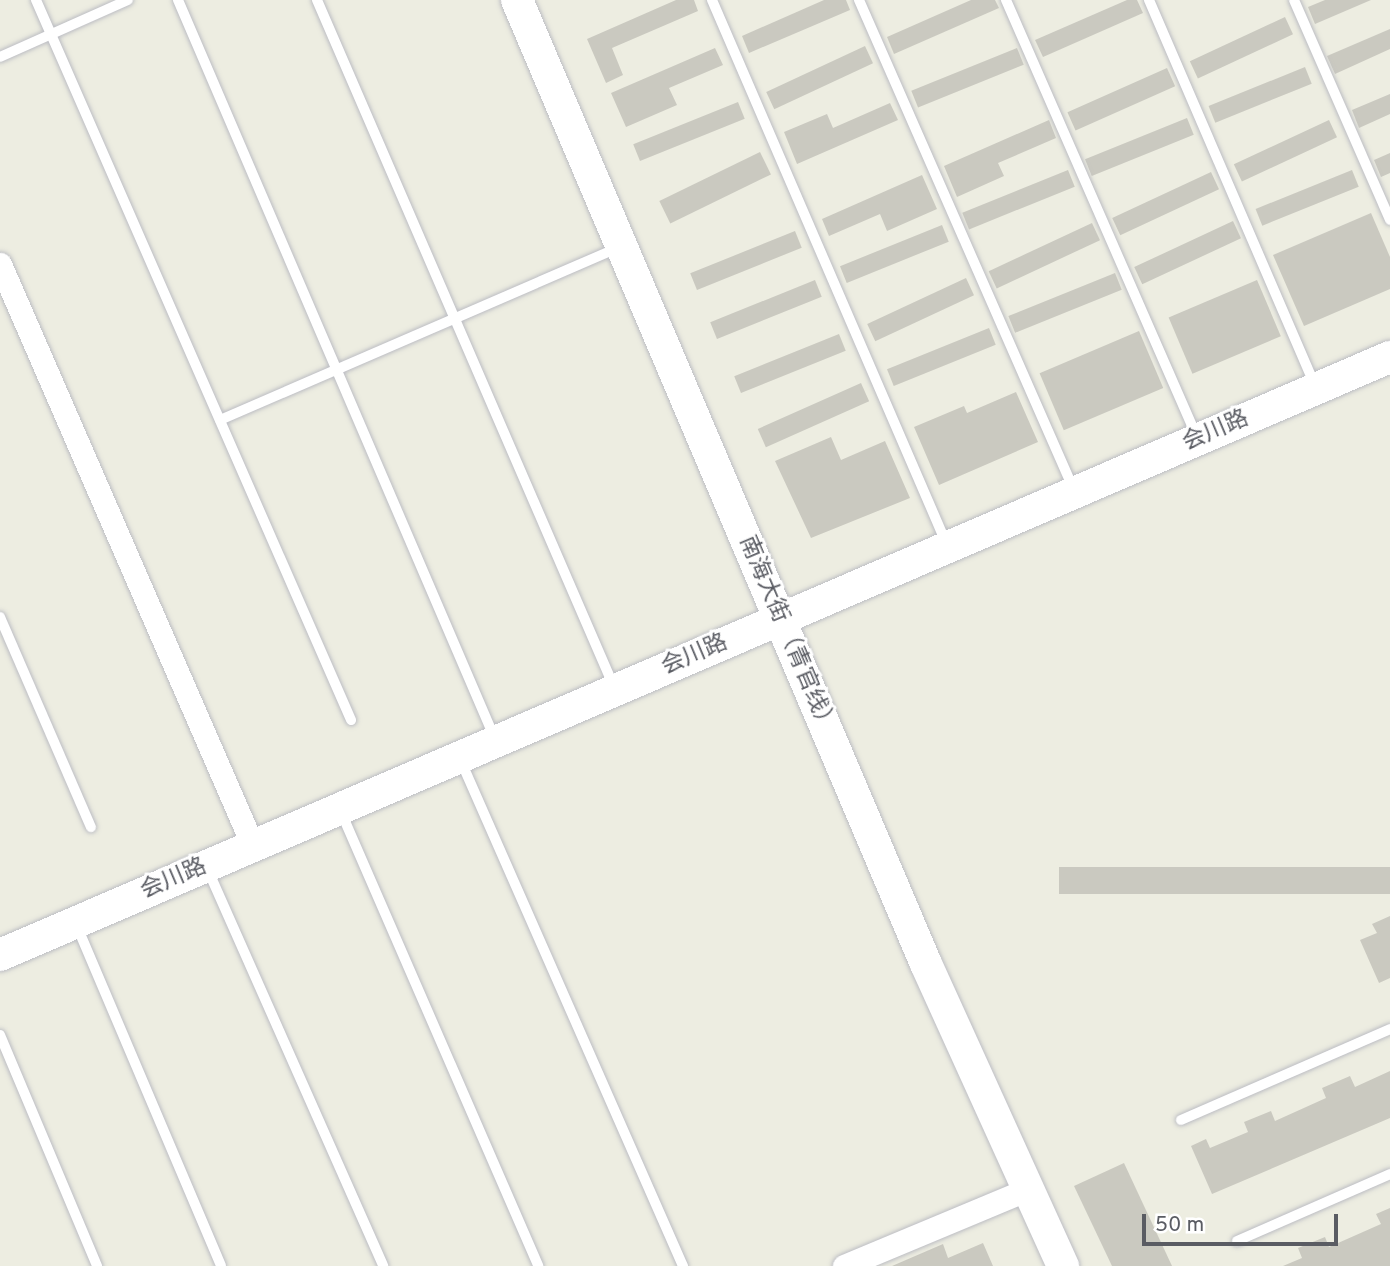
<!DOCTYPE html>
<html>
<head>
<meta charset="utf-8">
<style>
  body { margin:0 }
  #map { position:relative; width:1390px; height:1266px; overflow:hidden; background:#edede1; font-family:Overpass,"Noto Sans SC",sans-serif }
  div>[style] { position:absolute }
  .building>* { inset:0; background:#cac9c0; transform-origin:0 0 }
  .roads { filter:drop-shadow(0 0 2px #bcbdc3) drop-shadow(0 0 2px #bcbdc3) }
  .lane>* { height:10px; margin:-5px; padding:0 5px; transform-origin:5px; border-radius:5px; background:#fff }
  .street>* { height:23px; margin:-11.5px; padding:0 11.5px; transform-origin:11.5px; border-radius:11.5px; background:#fff }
  .secondary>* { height:32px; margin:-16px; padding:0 16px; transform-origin:16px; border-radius:16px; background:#fff }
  span { translate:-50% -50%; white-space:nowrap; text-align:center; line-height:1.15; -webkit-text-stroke:6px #fff; paint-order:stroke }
  .street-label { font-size:23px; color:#5a5c63 }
  .scale { position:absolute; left:1142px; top:1214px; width:196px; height:32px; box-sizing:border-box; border:4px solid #5a5c63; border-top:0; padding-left:9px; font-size:21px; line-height:24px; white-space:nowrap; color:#5a5c63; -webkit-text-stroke:5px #fff; paint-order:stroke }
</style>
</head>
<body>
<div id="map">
  <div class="building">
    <i style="clip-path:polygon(676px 0,694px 0,698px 11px,612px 48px,623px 75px,606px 83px,587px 39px)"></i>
    <i style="clip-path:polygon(824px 0,846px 0,850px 10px,749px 53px,742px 36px)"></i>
    <i style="clip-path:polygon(971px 0,995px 0,999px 8px,894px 54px,887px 37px)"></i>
    <i style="clip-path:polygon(1127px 0,1137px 0,1143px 13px,1043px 57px,1035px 40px)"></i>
    <i style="clip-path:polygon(1325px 0,1371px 0,1315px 24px,1308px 7px)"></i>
    <i style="left:1285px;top:17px;width:19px;height:105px;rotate:65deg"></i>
    <i style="clip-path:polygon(1390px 29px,1390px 49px,1335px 74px,1327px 56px)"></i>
    <i style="left:865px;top:46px;width:19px;height:109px;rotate:65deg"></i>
    <i style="clip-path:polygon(715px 48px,723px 65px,669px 88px,677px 105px,626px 127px,611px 93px)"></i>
    <i style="left:1017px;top:48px;width:18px;height:114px;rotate:68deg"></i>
    <i style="left:1305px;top:67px;width:18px;height:104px;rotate:68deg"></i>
    <i style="left:1167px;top:68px;width:20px;height:109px;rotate:66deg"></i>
    <i style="clip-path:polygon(1390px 94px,1390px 114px,1359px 128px,1352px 110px)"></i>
    <i style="left:738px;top:102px;width:18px;height:113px;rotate:68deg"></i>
    <i style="clip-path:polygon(890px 103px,898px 120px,797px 164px,784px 132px,827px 114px,833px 128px)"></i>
    <i style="left:1187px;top:118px;width:18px;height:110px;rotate:68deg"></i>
    <i style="clip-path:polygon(1049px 120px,1056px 138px,998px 163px,1004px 176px,957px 197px,944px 166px)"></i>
    <i style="left:1329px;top:120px;width:19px;height:105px;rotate:65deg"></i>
    <i style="left:760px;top:152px;width:25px;height:112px;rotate:64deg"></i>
    <i style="clip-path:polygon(1390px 153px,1390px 173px,1381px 177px,1374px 160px)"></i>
    <i style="left:1068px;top:170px;width:18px;height:114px;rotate:68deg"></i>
    <i style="left:1352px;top:170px;width:18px;height:104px;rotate:68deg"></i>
    <i style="left:1211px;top:172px;width:19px;height:109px;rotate:65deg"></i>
    <i style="clip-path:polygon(922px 175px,937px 209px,887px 231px,880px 214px,829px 236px,822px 219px)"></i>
    <i style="clip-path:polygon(1371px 213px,1390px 257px,1390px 289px,1304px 326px,1273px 255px)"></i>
    <i style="left:1233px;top:221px;width:19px;height:109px;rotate:65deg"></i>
    <i style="left:1092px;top:223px;width:19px;height:114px;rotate:65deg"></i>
    <i style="left:942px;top:225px;width:18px;height:110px;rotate:68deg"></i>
    <i style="left:795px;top:231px;width:18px;height:113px;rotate:68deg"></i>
    <i style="left:1115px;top:273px;width:18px;height:115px;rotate:68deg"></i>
    <i style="left:966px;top:278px;width:19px;height:109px;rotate:65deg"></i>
    <i style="left:815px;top:280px;width:18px;height:113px;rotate:68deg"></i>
    <i style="left:1257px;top:280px;width:61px;height:96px;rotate:67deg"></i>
    <i style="left:989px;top:328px;width:18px;height:110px;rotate:68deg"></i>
    <i style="left:1139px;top:331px;width:62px;height:108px;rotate:67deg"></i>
    <i style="left:839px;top:334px;width:18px;height:113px;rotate:68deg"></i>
    <i style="left:861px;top:383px;width:20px;height:113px;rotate:66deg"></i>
    <i style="clip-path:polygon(1016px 392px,1038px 442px,939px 485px,914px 427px,964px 406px,967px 413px)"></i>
    <i style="clip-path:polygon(831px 437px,841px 460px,885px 441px,910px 498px,811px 538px,775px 461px)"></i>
    <i style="left:1390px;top:867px;width:27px;height:331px;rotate:90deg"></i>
    <i style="clip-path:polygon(1390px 916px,1390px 978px,1379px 983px,1360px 940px,1377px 933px,1372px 924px)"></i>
    <i style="clip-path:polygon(1390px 1071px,1390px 1118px,1212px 1194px,1191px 1146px,1206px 1139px,1210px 1148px,1248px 1132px,1244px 1122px,1271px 1111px,1275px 1121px,1326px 1098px,1322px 1088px,1350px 1076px,1355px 1087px)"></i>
    <i style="clip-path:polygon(1124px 1163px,1172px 1266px,1112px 1266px,1074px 1186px)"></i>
    <i style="clip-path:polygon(1390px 1208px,1390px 1266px,1283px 1266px,1302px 1258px,1298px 1248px,1325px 1237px,1329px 1247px,1381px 1224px,1376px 1214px)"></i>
    <i style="clip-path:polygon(983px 1243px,993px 1266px,892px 1266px,943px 1244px,948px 1258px)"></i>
  </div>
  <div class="roads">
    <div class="lane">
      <i style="left:36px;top:0;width:786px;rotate:66.37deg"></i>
      <i style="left:178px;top:0;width:804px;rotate:66.78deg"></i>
      <i style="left:317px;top:0;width:748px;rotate:66.62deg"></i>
      <i style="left:712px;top:0;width:594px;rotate:66.67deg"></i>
      <i style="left:859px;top:0;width:535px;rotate:66.31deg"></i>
      <i style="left:1006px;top:0;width:477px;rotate:66.4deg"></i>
      <i style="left:1149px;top:0;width:420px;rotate:66.7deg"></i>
      <i style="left:1294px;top:0;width:240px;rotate:66.4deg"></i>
      <i style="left:0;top:57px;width:140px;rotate:-24deg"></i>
      <i style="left:220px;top:420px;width:435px;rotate:-23.4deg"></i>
      <i style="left:0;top:617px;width:229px;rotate:66.6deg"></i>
      <i style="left:460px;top:759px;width:554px;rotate:66.26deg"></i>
      <i style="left:341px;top:812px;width:495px;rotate:66.5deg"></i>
      <i style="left:207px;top:868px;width:435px;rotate:66.1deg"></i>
      <i style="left:76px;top:924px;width:371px;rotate:67deg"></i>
      <i style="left:0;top:1035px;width:251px;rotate:67.2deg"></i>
      <i style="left:1181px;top:1120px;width:228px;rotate:-23.5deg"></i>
      <i style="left:1237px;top:1241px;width:167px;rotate:-23.6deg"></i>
    </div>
    <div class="street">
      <i style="left:0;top:264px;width:635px;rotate:66.51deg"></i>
      <i style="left:844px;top:1266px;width:199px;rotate:-22.7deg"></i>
    </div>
    <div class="secondary">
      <i style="left:517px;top:0;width:1047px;rotate:67.01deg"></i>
      <i style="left:926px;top:964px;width:332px;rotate:65.6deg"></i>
      <i style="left:0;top:955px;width:1513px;rotate:-23.28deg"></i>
    </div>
  </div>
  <div class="street-label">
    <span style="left:1216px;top:432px;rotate:-23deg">会川路</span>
    <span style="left:786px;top:635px;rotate:67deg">南海大街 （青官线）</span>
    <span style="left:695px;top:656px;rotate:-23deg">会川路</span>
    <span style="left:174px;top:880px;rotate:-23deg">会川路</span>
  </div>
  <div class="scale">50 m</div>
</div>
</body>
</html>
